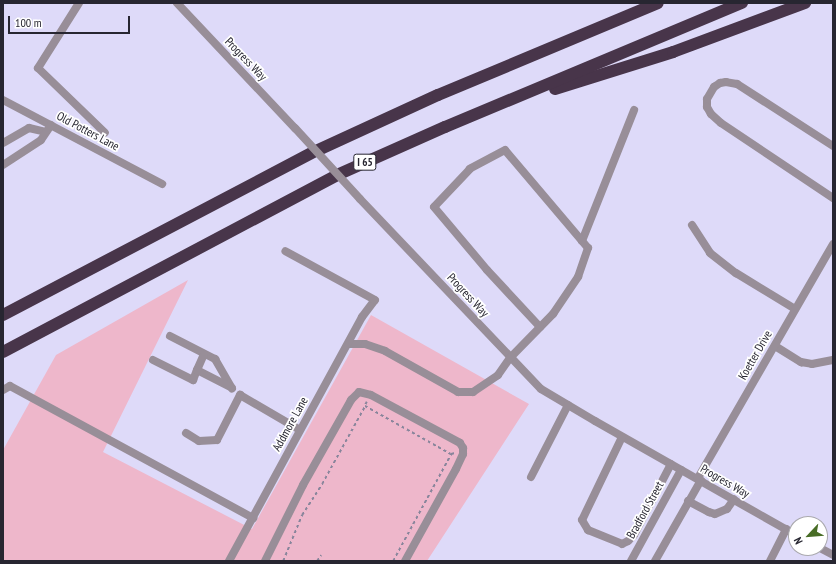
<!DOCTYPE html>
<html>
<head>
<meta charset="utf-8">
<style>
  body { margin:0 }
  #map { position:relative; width:836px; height:564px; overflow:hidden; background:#dedaf9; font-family:"PT Sans Narrow",sans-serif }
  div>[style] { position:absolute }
  .green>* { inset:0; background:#eeb7cb }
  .path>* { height:1.5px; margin-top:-0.75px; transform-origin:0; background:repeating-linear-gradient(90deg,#88859b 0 3px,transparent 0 6px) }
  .minor>* { height:8px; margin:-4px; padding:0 4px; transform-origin:4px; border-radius:4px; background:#988e98 }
  .highway>* { height:12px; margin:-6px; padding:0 6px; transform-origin:6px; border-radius:6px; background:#48354a }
  .minor-bridge>* { height:8px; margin:-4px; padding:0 4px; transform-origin:4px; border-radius:4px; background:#988e98 }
  span { translate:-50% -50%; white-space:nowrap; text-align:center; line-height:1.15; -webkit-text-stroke:3.5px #fff; paint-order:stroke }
  .shield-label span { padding:1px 3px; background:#fff; border:1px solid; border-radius:3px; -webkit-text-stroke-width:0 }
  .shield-label { font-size:11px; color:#272631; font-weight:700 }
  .street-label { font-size:12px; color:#272631 }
  .frame { position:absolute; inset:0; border:4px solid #272631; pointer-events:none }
  .north { position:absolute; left:788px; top:516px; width:40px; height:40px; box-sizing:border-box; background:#fff; border:1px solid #a9a8ad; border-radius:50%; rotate:244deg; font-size:11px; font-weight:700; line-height:16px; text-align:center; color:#272631 }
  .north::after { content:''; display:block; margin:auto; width:14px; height:18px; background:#486d26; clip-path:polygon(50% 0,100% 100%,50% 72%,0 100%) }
  .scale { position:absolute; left:8px; top:16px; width:122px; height:18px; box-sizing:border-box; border:2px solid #272631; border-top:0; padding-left:5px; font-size:12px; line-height:14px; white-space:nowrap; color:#272631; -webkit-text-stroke:3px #fff; paint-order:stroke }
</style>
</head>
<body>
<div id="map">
  <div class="green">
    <i style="clip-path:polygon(188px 280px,103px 452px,252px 529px,371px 315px,529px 404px,427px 561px,3px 561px,3px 450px,56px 355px)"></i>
  </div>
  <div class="path">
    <i style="left:367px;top:402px;width:4px;rotate:117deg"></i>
    <i style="left:365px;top:406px;width:98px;rotate:29.2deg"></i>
    <i style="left:283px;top:561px;width:50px;rotate:-67.6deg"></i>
    <i style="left:302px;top:515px;width:37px;rotate:-57deg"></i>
    <i style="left:322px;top:484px;width:89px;rotate:-61.1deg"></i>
    <i style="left:317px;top:561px;width:7px;rotate:-56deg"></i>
    <i style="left:393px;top:561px;width:122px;rotate:-61.5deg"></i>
    <i style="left:451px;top:454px;width:4px;rotate:-14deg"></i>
  </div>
  <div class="minor">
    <i style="left:79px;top:3px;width:77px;rotate:122.2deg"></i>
    <i style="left:38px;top:68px;width:93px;rotate:44.1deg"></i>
    <i style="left:177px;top:3px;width:172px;rotate:46.7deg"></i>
    <i style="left:3px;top:100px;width:180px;rotate:27.8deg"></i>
    <i style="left:3px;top:143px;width:30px;rotate:-30deg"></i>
    <i style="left:29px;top:128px;width:17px;rotate:13deg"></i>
    <i style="left:833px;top:146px;width:114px;rotate:-147.1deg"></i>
    <i style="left:737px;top:84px;width:11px;rotate:-170deg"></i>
    <i style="left:726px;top:82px;width:6px;rotate:171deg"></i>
    <i style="left:720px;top:83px;width:7px;rotate:146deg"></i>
    <i style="left:714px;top:87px;width:14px;rotate:120deg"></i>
    <i style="left:707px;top:99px;width:8px;rotate:90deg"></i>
    <i style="left:707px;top:107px;width:8px;rotate:60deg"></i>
    <i style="left:711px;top:114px;width:13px;rotate:42deg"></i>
    <i style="left:721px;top:123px;width:135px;rotate:33.8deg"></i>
    <i style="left:3px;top:165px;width:45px;rotate:-33.3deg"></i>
    <i style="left:41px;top:140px;width:18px;rotate:-56deg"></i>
    <i style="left:360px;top:199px;width:262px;rotate:46.4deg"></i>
    <i style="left:541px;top:389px;width:63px;rotate:30.7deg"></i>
    <i style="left:595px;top:421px;width:231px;rotate:29.6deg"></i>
    <i style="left:692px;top:225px;width:33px;rotate:57deg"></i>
    <i style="left:710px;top:253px;width:33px;rotate:38deg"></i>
    <i style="left:736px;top:273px;width:69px;rotate:31.4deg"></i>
    <i style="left:582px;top:241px;width:141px;rotate:-68.3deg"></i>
    <i style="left:170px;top:336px;width:51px;rotate:27.1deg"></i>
    <i style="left:215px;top:359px;width:34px;rotate:60deg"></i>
    <i style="left:349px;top:344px;width:16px"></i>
    <i style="left:365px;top:344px;width:21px;rotate:19deg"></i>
    <i style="left:385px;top:351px;width:84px;rotate:29.3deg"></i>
    <i style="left:458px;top:392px;width:15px"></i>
    <i style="left:473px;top:392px;width:30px;rotate:-34deg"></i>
    <i style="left:498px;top:375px;width:21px;rotate:-55deg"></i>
    <i style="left:510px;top:358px;width:62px;rotate:-45.7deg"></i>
    <i style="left:553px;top:314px;width:45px;rotate:-56deg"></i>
    <i style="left:578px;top:277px;width:31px;rotate:-71deg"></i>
    <i style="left:588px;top:248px;width:128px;rotate:-130.3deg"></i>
    <i style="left:505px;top:150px;width:40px;rotate:152deg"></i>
    <i style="left:470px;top:169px;width:52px;rotate:133.5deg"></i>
    <i style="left:434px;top:207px;width:82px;rotate:49.9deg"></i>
    <i style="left:487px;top:270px;width:78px;rotate:47.1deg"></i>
    <i style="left:775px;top:346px;width:31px;rotate:32deg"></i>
    <i style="left:801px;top:362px;width:11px;rotate:10deg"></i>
    <i style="left:812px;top:364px;width:21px;rotate:-11deg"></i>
    <i style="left:153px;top:360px;width:45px;rotate:26.6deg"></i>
    <i style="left:193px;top:380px;width:11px;rotate:-68deg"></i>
    <i style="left:197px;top:370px;width:39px;rotate:27deg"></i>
    <i style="left:197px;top:370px;width:17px;rotate:-66deg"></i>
    <i style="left:3px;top:390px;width:8px;rotate:-30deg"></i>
    <i style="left:10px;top:386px;width:277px;rotate:28.5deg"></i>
    <i style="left:186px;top:433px;width:15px;rotate:32deg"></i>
    <i style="left:199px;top:441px;width:18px;rotate:-3deg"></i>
    <i style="left:217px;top:440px;width:51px;rotate:-62.9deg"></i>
    <i style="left:240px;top:395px;width:69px;rotate:30.3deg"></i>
    <i style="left:622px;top:437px;width:92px;rotate:115.7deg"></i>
    <i style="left:582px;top:520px;width:12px;rotate:59deg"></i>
    <i style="left:588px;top:530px;width:37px;rotate:22deg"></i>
    <i style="left:622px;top:544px;width:7px;rotate:-27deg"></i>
    <i style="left:628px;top:541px;width:8px;rotate:-45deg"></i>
    <i style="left:634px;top:535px;width:80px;rotate:-62.5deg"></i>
    <i style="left:531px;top:477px;width:81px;rotate:-62.8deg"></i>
    <i style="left:698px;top:478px;width:270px;rotate:-60deg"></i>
    <i style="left:688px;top:501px;width:24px;rotate:28deg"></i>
    <i style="left:709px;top:512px;width:6px;rotate:18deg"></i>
    <i style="left:715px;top:514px;width:13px;rotate:-23deg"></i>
    <i style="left:727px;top:509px;width:12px;rotate:-55deg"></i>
    <i style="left:820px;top:548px;width:15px;rotate:28deg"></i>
    <i style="left:229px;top:561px;width:278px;rotate:-61.4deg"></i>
    <i style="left:362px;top:317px;width:21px;rotate:-53deg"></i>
    <i style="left:375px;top:300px;width:102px;rotate:-151.4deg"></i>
    <i style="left:265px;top:561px;width:85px;rotate:-63.4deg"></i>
    <i style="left:303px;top:485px;width:98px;rotate:-60.5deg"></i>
    <i style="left:351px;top:400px;width:11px;rotate:-45deg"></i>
    <i style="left:359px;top:392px;width:12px;rotate:14deg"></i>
    <i style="left:371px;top:395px;width:101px;rotate:28.3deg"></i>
    <i style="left:460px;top:443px;width:6px;rotate:59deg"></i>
    <i style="left:463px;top:448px;width:6px;rotate:90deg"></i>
    <i style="left:463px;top:454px;width:17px;rotate:115deg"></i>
    <i style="left:456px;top:469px;width:105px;rotate:119deg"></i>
    <i style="left:631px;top:561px;width:104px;rotate:-61.2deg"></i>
    <i style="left:655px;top:561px;width:93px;rotate:-60.4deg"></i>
    <i style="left:770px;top:561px;width:36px;rotate:-63deg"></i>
  </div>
  <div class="highway">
    <i style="left:555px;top:89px;width:124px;rotate:-17.4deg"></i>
    <i style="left:673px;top:52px;width:141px;rotate:-20.4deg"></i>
    <i style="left:3px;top:315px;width:353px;rotate:-27.7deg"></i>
    <i style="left:316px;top:151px;width:134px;rotate:-24.7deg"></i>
    <i style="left:438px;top:95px;width:238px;rotate:-22.7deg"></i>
    <i style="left:3px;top:352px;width:378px;rotate:-27.9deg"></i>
    <i style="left:337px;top:175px;width:118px;rotate:-24deg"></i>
    <i style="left:445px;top:127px;width:322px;rotate:-22.7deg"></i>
  </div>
  <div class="minor-bridge">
    <i style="left:295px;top:128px;width:96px;rotate:47.5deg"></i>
  </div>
  <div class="shield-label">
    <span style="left:365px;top:162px">I 65</span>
  </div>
  <div class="street-label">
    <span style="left:246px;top:59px;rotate:46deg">Progress Way</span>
    <span style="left:88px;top:131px;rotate:28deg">Old Potters Lane</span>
    <span style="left:468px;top:295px;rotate:47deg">Progress Way</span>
    <span style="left:755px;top:355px;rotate:-60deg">Koetter Drive</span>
    <span style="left:290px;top:424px;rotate:-61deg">Addmore Lane</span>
    <span style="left:725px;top:481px;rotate:30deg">Progress Way</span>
    <span style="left:645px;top:510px;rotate:-61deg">Bradford Street</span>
  </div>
  <div class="frame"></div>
  <div class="north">N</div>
  <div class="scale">100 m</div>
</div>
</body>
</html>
